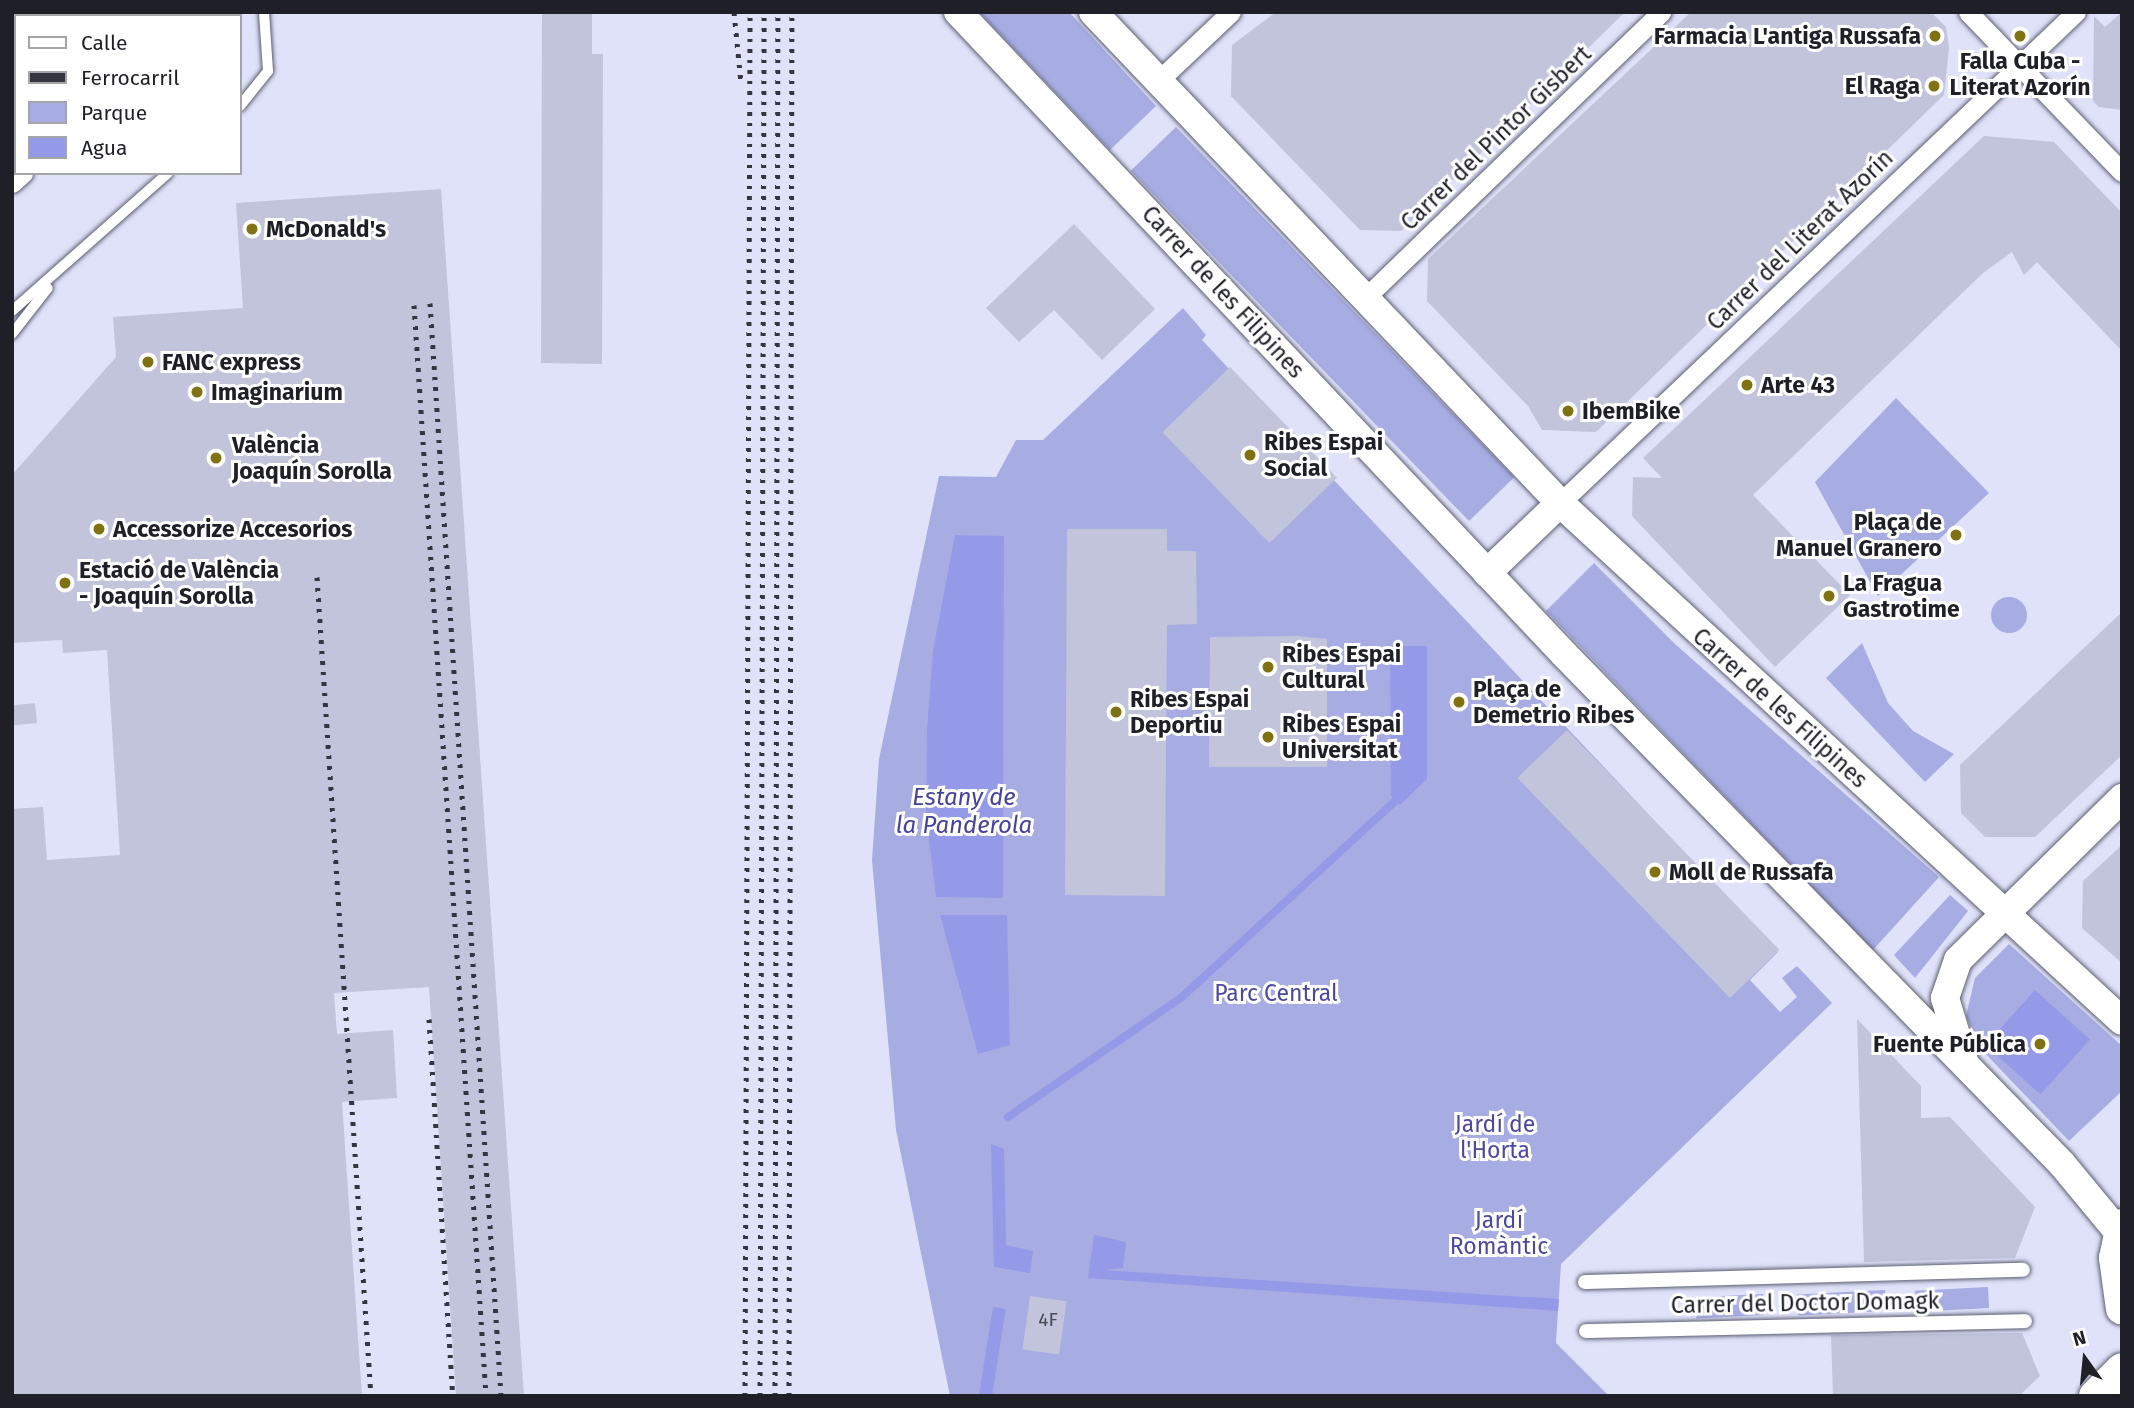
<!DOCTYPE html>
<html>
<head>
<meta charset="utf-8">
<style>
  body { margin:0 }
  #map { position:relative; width:2134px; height:1408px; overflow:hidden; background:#dfe2f9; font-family:"Fira Sans",sans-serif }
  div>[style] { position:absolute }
  .green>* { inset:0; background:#a7ace2; transform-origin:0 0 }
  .round { border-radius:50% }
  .water>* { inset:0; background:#959ae8; transform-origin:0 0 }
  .stream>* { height:8px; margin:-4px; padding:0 4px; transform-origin:4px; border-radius:4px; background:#959ae8 }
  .building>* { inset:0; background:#c1c4db; transform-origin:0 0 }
  .roads { filter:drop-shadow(0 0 2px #5c5e72) drop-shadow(0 0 2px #5c5e72) }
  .service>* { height:10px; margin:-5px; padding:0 5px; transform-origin:5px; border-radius:5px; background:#fff }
  .pedestrian>* { height:14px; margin:-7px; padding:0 7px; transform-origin:7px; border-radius:7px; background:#fff }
  .minor>* { height:19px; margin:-9.5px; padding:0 9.5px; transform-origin:9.5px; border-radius:9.5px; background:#fff }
  .secondary>* { height:28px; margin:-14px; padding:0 14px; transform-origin:14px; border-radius:14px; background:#fff }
  .primary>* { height:32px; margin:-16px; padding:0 16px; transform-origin:16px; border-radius:16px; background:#fff }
  .rail>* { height:5px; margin-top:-2.5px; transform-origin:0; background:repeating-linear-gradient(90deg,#34353f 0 3.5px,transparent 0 10.5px) }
  .dots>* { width:19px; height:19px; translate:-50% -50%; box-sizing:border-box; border:4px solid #fff; border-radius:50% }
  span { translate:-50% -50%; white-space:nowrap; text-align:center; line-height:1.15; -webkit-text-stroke:6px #fff; paint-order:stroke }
  .number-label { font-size:19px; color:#474854 }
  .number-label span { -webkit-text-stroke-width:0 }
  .poi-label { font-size:23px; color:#1e1f27; font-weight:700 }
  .right { translate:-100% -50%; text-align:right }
  .left { translate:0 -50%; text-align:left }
  .street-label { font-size:23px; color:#1e1f27 }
  .park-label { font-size:23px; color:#4b48a4 }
  .water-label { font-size:24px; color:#45429d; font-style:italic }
  .frame { position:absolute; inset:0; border:14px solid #1e1f27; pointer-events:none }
  .legend { position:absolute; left:14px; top:14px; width:228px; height:161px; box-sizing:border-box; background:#fff; border:2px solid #a5a5a9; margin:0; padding:9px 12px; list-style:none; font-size:21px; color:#1e1f27 }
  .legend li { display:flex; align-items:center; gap:14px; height:35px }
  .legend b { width:35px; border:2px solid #a5a5a9 }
  .north { position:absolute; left:2050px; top:1324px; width:70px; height:70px; -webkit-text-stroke:5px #fff; paint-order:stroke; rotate:345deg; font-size:19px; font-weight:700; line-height:28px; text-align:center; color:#1e1f27 }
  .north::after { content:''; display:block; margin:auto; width:24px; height:32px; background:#1e1f27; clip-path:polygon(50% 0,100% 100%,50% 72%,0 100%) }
</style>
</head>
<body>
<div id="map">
  <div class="green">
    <i style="clip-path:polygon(979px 12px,1069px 12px,1156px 106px,1110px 150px)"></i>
    <i style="left:1176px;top:127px;width:487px;height:63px;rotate:46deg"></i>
    <i style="clip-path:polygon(1183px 308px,1206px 335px,1202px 340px,1778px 952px,1750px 980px,1780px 1012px,1797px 997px,1782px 978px,1797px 966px,1832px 1003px,1561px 1264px,1556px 1343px,1609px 1396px,950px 1396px,896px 1130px,872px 860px,879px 759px,939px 476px,996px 477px,1016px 440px,1043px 440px)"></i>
    <i style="clip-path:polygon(1896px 398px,1989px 493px,1878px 596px,1815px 482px)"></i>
    <i style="clip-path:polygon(1594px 563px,1675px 644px,1939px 877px,1873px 950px,1546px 611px)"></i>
    <i class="round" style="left:1991px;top:597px;width:36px;height:36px"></i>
    <i style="clip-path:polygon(1862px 643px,1888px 703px,1913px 731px,1954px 754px,1925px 782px,1826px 678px)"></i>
    <i style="clip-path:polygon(1950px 895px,1968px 911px,1915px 978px,1894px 955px)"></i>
    <i style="clip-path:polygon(2009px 944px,2122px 1046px,2122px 1091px,2069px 1141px,1980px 1048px,1966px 1016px,1975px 978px)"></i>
    <i style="left:1988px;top:1287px;width:21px;height:73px;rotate:87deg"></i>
    <i style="left:1885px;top:1290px;width:21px;height:88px;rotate:87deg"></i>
    <i style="left:1763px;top:1294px;width:21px;height:68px;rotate:87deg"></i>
  </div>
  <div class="water">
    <i style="clip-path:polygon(955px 535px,1004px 536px,1003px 898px,936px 897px,926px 815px,927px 730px,933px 651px)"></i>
    <i style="clip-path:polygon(1390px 646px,1427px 646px,1427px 779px,1400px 805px,1391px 796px)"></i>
    <i style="clip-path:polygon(940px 915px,1007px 915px,1010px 1045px,978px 1054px)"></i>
    <i style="left:2035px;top:990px;width:74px;height:74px;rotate:42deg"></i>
    <i style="clip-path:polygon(991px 1144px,1004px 1149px,1006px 1245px,1033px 1251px,1030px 1273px,994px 1267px)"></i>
    <i style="clip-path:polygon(1094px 1235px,1126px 1242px,1123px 1268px,1102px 1270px,1559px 1299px,1558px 1311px,1088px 1278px)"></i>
    <i style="left:993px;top:1307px;width:13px;height:89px;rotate:9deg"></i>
  </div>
  <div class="stream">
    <i style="left:1008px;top:1117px;width:211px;rotate:-34.6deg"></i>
    <i style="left:1182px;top:997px;width:291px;rotate:-42.6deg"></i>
  </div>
  <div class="building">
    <i style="clip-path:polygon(542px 12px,592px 12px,592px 54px,603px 54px,602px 364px,541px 363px)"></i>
    <i style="clip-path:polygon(1276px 12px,1625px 12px,1401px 231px,1360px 230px,1231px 96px,1232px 45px)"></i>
    <i style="clip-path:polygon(1691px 12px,1931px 12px,1946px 27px,1949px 48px,1944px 95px,1596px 432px,1542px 430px,1528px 406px,1427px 301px,1428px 259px)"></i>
    <i style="clip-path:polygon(2122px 12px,2122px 110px,2099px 107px,2093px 101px,2094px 16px,2105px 27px)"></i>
    <i style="clip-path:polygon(1984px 136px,2054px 142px,2122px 213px,2122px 351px,2037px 262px,2024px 275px,2012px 252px,1983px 273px,1753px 495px,1850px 595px,1775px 667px,1632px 516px,1633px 477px,1662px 478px,1643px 458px)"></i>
    <i style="clip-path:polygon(441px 189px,524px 1396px,456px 1396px,429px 987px,334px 993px,337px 1034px,393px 1030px,397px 1098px,342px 1102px,362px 1396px,12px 1396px,12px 809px,43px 807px,47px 860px,120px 855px,107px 650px,63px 653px,62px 640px,12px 643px,12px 475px,116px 357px,113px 317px,243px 308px,236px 203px)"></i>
    <i style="clip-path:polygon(1074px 224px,1155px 309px,1102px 360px,1054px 310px,1019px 342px,986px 308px)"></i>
    <i style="left:1230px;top:367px;width:154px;height:94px;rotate:46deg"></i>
    <i style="clip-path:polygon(1067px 529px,1167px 529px,1167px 551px,1196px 551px,1197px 624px,1167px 625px,1165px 896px,1065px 895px)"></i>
    <i style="clip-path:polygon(2122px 612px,2122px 755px,2035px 837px,1985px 837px,1961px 813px,1960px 765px)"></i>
    <i style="clip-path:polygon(1297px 636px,1327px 639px,1327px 767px,1209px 767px,1210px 637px)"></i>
    <i style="left:35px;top:703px;width:20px;height:23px;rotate:84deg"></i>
    <i style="left:1567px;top:730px;width:306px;height:69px;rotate:46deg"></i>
    <i style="clip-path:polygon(2122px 845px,2122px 963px,2082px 928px,2083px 881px)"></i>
    <i style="clip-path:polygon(1857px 1019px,1921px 1086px,1921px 1118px,1950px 1117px,2035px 1207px,2015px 1258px,1864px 1262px)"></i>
    <i style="left:1030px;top:1296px;width:37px;height:54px;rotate:8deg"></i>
    <i style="clip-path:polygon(2022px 1333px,2040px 1376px,2019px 1396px,1833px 1396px,1831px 1335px)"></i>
  </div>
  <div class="roads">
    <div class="service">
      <i style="left:240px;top:106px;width:45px;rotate:-51.3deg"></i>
      <i style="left:268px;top:71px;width:59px;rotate:-93.9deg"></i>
      <i style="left:12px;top:311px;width:208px;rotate:-41.5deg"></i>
      <i style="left:12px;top:334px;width:58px;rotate:-52deg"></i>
    </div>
    <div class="pedestrian">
      <i style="left:1585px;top:1282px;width:438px;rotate:-1.6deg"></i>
      <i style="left:1586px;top:1331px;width:439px;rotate:-1.3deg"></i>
    </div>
    <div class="minor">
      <i style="left:1968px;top:12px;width:222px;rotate:46.1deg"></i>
      <i style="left:190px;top:16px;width:5px;rotate:-53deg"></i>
      <i style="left:1158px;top:81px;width:100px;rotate:-43.4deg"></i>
      <i style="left:12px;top:183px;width:15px;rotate:-42deg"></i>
      <i style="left:1365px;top:298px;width:412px;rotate:-44deg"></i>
      <i style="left:1560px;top:503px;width:712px;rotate:-43.58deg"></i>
    </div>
    <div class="secondary">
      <i style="left:958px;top:12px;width:883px;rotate:46.65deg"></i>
      <i style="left:1564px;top:654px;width:713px;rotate:45.68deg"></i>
      <i style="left:2062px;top:1164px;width:89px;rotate:50.4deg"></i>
      <i style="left:1093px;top:12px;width:678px;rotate:46.44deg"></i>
      <i style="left:1560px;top:503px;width:764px;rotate:42.67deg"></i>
      <i style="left:1487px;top:573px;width:101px;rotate:-43.8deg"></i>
      <i style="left:1964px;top:1061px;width:66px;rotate:-106.8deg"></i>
      <i style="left:1945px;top:998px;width:40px;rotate:-71.1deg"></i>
      <i style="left:1958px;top:960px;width:231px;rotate:-44.6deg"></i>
    </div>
    <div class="primary">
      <i style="left:2122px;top:1225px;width:34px;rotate:102deg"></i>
      <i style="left:2115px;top:1258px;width:51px;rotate:82.2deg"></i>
      <i style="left:2095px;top:1396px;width:38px;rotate:-45deg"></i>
    </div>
  </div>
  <div class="rail">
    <i style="left:734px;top:12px;width:70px;rotate:84.3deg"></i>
    <i style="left:430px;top:303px;width:1095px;rotate:86.28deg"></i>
    <i style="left:414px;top:305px;width:1093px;rotate:86.22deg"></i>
    <i style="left:317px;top:577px;width:821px;rotate:86.23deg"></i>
    <i style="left:429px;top:1019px;width:378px;rotate:86.4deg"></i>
    <i style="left:745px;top:1396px;width:1384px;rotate:-89.79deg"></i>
    <i style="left:760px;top:1396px;width:1384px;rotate:-89.83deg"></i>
    <i style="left:775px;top:1396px;width:1384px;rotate:-89.88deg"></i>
    <i style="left:789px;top:1396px;width:1384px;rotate:-89.88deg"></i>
  </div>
  <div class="dots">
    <i style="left:1935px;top:36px;background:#807213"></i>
    <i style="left:2020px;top:36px;background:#807213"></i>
    <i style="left:1934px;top:86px;background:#807213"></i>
    <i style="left:252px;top:229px;background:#807213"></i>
    <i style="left:148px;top:362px;background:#807213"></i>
    <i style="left:1747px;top:385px;background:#807213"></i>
    <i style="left:197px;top:392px;background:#807213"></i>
    <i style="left:1568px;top:411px;background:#807213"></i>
    <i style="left:1250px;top:455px;background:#807213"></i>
    <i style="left:216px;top:458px;background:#807213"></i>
    <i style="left:99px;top:529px;background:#807213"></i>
    <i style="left:1956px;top:535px;background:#807213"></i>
    <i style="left:65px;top:583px;background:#807213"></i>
    <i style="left:1829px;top:596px;background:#807213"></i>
    <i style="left:1268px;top:667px;background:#807213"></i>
    <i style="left:1459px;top:702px;background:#807213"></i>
    <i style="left:1116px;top:712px;background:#807213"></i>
    <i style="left:1268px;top:737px;background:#807213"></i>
    <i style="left:1655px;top:872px;background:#807213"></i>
    <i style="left:2040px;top:1044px;background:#807213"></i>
  </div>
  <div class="number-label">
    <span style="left:1048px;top:1320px">4F</span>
  </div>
  <div class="poi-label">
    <span class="right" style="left:1921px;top:36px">Farmacia L'antiga Russafa</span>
    <span style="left:2020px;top:74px">Falla Cuba -<br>Literat Azorín</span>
    <span class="right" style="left:1920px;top:86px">El Raga</span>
    <span class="left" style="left:266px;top:229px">McDonald's</span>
    <span class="left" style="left:162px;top:362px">FANC express</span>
    <span class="left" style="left:1761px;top:385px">Arte 43</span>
    <span class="left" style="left:211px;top:392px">Imaginarium</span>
    <span class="left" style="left:1582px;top:411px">IbemBike</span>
    <span class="left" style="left:1264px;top:455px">Ribes Espai<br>Social</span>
    <span class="left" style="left:232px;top:458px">València<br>Joaquín Sorolla</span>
    <span class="right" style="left:1942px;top:535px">Plaça de<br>Manuel Granero</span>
    <span class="left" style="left:113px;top:529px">Accessorize Accesorios</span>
    <span class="left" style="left:79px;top:583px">Estació de València<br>- Joaquín Sorolla</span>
    <span class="left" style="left:1843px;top:596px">La Fragua<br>Gastrotime</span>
    <span class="left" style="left:1282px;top:667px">Ribes Espai<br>Cultural</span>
    <span class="left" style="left:1473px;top:702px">Plaça de<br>Demetrio Ribes</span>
    <span class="left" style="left:1130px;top:712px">Ribes Espai<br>Deportiu</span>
    <span class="left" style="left:1282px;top:737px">Ribes Espai<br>Universitat</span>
    <span class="left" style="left:1669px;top:872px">Moll de Russafa</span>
    <span class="right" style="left:2026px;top:1044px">Fuente Pública</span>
  </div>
  <div class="street-label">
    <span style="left:1496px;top:138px;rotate:-44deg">Carrer del Pintor Gisbert</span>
    <span style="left:1800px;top:240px;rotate:-44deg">Carrer del Literat Azorín</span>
    <span style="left:1223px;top:292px;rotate:47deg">Carrer de les Filipines</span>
    <span style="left:1780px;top:708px;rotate:42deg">Carrer de les Filipines</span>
    <span style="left:1805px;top:1303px;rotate:-1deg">Carrer del Doctor Domagk</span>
  </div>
  <div class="park-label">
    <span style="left:1276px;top:993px">Parc Central</span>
    <span style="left:1495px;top:1137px">Jardí de<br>l'Horta</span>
    <span style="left:1499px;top:1233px">Jardí<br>Romàntic</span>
  </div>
  <div class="water-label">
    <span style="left:964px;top:812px">Estany de<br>la Panderola</span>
  </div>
  <div class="frame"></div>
  <ul class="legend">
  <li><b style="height:9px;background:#fff"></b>Calle</li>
  <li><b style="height:9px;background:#34353f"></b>Ferrocarril</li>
  <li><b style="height:19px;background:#a7ace2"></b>Parque</li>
  <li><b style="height:19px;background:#959ae8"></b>Agua</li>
  </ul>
  <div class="north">N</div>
</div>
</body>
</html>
